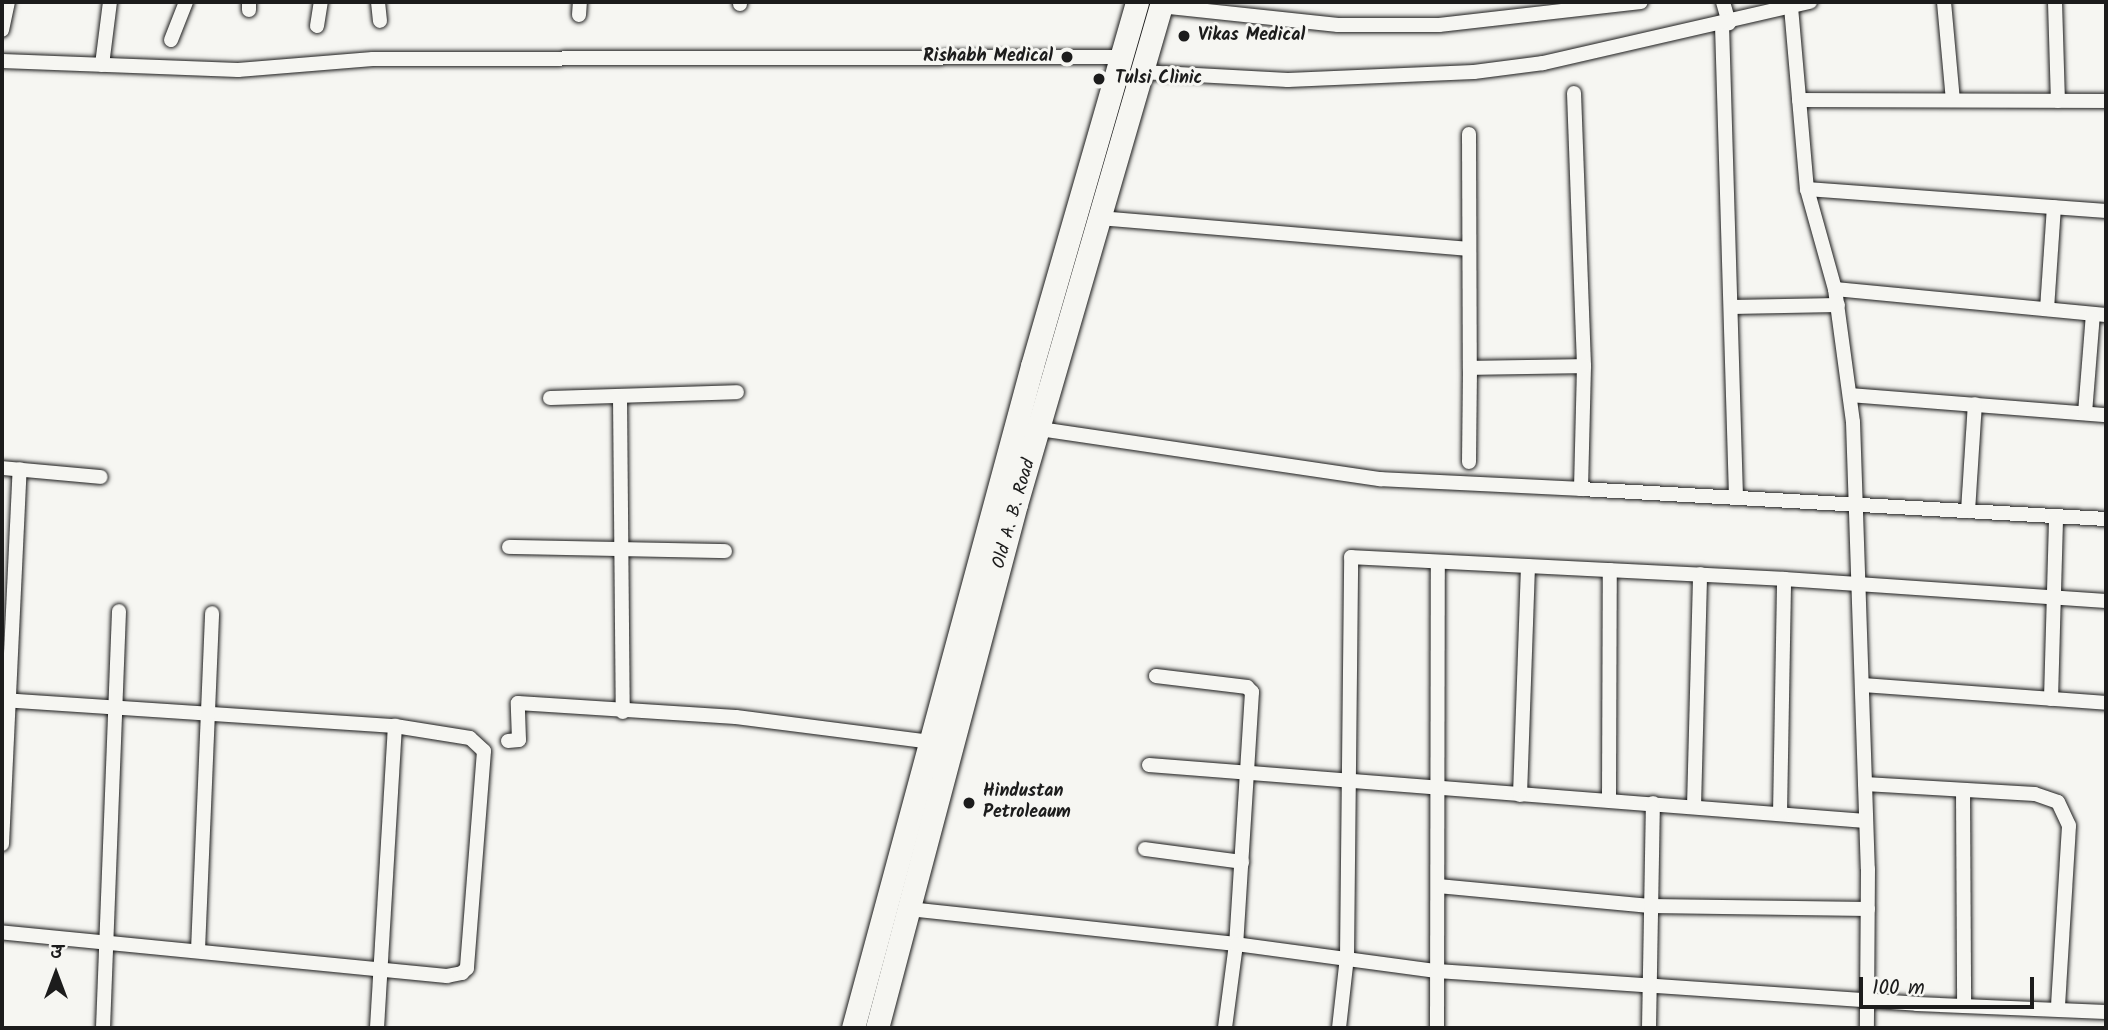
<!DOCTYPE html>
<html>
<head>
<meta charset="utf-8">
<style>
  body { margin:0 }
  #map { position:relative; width:2108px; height:1030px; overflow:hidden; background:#f6f6f2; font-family:Kalam,"Playpen Sans Deva",sans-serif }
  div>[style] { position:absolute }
  .roads { filter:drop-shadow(0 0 2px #1c1c1c) drop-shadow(0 0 2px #1c1c1c) }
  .minor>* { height:14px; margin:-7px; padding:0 7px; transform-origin:7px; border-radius:7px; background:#f6f6f2 }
  .primary>* { height:23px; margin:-11.5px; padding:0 11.5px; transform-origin:11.5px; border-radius:11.5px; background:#f6f6f2 }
  .dots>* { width:19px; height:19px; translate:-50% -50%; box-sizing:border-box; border:4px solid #f6f6f2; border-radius:50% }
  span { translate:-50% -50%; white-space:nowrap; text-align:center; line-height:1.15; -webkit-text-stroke:6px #f6f6f2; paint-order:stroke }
  .poi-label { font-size:18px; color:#1c1c1c; font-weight:700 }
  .left { translate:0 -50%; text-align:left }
  .right { translate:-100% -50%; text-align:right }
  .street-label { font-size:18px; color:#1c1c1c }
  .frame { position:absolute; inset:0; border:4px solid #1c1c1c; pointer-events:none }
  .north { position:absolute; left:21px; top:939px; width:70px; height:70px; -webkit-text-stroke:5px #f6f6f2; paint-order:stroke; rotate:0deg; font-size:19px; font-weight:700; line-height:28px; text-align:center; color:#1c1c1c }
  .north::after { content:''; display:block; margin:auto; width:24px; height:32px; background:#1c1c1c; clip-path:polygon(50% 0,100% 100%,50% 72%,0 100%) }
  .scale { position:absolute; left:1859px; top:977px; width:175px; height:32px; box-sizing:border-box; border:4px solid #1c1c1c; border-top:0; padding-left:9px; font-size:21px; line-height:24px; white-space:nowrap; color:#1c1c1c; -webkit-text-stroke:5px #f6f6f2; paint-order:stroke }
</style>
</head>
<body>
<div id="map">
  <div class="roads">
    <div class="minor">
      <i style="left:378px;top:2px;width:19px;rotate:84deg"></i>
      <i style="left:740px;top:2px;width:2px;rotate:90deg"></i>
      <i style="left:1723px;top:2px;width:22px;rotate:74deg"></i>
      <i style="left:1944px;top:2px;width:98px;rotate:84.8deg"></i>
      <i style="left:2055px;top:2px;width:99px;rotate:88.3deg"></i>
      <i style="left:1160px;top:6px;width:179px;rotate:6.1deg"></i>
      <i style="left:1338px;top:25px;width:101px"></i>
      <i style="left:1439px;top:25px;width:203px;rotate:-6.5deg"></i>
      <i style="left:1791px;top:7px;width:183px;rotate:85deg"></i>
      <i style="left:1807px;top:189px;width:104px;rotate:74.4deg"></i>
      <i style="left:1835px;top:289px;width:134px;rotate:82.3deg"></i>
      <i style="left:1853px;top:422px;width:447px;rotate:88.1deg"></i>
      <i style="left:1868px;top:869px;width:159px;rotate:90.4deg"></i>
      <i style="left:249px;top:10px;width:8px;rotate:-90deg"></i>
      <i style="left:579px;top:15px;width:13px;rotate:-86deg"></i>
      <i style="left:1722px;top:25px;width:472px;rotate:88.3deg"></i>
      <i style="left:317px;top:26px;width:24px;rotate:-81deg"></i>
      <i style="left:2px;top:30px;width:29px;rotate:-78deg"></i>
      <i style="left:171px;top:40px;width:41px;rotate:-68.5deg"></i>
      <i style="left:2px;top:61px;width:236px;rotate:2.2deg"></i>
      <i style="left:238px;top:70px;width:135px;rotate:-4.7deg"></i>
      <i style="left:373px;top:59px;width:748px;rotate:-0.15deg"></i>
      <i style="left:102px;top:65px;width:64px;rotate:-82.8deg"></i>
      <i style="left:1141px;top:72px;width:147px;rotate:3.1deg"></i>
      <i style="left:1288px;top:80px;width:186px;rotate:-2.5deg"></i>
      <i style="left:1474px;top:72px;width:70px;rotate:-7.4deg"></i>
      <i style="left:1543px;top:63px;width:274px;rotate:-12.9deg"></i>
      <i style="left:1574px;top:93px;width:273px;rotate:87.9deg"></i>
      <i style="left:1799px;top:100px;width:307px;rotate:0.2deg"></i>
      <i style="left:1469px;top:134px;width:234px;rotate:89.8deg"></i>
      <i style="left:1807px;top:189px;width:300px;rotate:4.2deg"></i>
      <i style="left:1100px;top:218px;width:370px;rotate:4.8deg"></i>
      <i style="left:1835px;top:289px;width:272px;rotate:5.5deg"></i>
      <i style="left:1731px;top:307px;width:107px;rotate:-1.1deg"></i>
      <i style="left:2047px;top:309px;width:102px;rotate:-86.1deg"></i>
      <i style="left:1850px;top:395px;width:257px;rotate:4.5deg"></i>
      <i style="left:620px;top:396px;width:316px;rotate:89.5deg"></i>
      <i style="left:550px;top:398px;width:187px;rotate:-1.8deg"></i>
      <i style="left:2085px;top:413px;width:99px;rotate:-85.4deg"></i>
      <i style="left:1040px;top:429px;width:344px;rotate:8.4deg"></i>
      <i style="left:1380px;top:479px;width:201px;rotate:2.8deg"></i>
      <i style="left:1581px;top:489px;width:123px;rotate:-88.6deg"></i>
      <i style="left:1584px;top:366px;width:114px;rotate:179deg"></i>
      <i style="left:1470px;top:368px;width:94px;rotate:90.6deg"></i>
      <i style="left:2px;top:468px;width:99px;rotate:5.2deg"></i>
      <i style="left:1581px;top:489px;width:526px;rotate:3.27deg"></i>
      <i style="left:1968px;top:511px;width:107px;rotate:-86.3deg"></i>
      <i style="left:509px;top:547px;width:216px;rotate:1.1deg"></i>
      <i style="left:1156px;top:676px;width:92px;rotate:6.9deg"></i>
      <i style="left:1247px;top:687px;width:7px;rotate:45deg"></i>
      <i style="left:1252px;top:692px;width:253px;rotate:93.6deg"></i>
      <i style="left:1236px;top:944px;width:85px;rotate:97.5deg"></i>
      <i style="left:1863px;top:685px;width:244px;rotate:4.2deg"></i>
      <i style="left:2051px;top:699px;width:183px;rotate:-88.4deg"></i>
      <i style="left:2px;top:700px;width:394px;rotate:3.8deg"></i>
      <i style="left:395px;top:726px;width:76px;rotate:9.1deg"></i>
      <i style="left:470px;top:738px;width:19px;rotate:43deg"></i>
      <i style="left:484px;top:751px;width:218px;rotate:94.5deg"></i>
      <i style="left:467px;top:968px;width:7px;rotate:135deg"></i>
      <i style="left:462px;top:973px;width:15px;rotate:169deg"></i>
      <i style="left:447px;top:976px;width:447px;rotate:-174.4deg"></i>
      <i style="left:508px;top:741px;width:11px;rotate:-5deg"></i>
      <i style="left:519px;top:740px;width:37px;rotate:-92deg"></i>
      <i style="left:518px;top:703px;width:218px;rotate:3.7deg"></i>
      <i style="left:736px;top:717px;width:196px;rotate:7.3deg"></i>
      <i style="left:1149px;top:765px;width:719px;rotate:4.47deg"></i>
      <i style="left:1865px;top:784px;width:170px;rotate:3.4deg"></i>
      <i style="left:2035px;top:794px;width:24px;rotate:19deg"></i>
      <i style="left:2058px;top:802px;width:26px;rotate:65deg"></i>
      <i style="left:2069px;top:826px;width:181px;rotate:93.5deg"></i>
      <i style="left:1963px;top:790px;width:216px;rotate:89.7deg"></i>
      <i style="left:1520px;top:795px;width:229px;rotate:-88deg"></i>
      <i style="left:1609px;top:800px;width:230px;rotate:-89.8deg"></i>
      <i style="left:1694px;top:807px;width:233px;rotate:-88.5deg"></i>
      <i style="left:1780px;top:814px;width:235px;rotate:-89deg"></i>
      <i style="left:2px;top:844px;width:375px;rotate:-87.3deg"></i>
      <i style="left:1145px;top:849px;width:98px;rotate:7.6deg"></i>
      <i style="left:1438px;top:886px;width:213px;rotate:5.4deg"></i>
      <i style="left:1650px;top:906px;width:218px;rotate:0.8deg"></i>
      <i style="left:909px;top:909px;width:329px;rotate:6.1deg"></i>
      <i style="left:1236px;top:944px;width:203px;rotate:7.7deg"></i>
      <i style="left:1437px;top:971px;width:481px;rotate:3.9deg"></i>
      <i style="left:1917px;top:1004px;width:189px;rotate:2.4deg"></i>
      <i style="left:198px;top:950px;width:337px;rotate:-87.6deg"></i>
      <i style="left:103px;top:1028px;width:417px;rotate:-87.8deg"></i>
      <i style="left:377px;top:1028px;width:303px;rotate:-86.6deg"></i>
      <i style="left:1339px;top:1028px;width:71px;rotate:-83.6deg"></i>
      <i style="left:1347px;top:957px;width:400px;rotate:-89.4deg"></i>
      <i style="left:1351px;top:557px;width:434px;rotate:2.9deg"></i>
      <i style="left:1784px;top:579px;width:323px;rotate:3.9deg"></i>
      <i style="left:1437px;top:1028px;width:466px;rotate:-89.9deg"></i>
      <i style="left:1649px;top:1028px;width:225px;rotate:-89deg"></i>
    </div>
    <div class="primary">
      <i style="left:853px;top:1028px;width:686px;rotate:-74.87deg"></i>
      <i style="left:1032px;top:366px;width:379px;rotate:-73.9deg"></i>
      <i style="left:877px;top:1028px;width:542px;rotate:-75.14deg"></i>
      <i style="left:1016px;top:504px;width:523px;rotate:-73.78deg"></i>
    </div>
  </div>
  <div class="dots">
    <i style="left:1184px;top:36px;background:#1c1c1c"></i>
    <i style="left:1067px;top:57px;background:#1c1c1c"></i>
    <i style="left:1099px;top:79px;background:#1c1c1c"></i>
    <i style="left:969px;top:803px;background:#1c1c1c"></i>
  </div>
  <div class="poi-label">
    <span class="left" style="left:1198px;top:36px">Vikas Medical</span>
    <span class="right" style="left:1053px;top:57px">Rishabh Medical</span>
    <span class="left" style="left:1115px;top:79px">Tulsi Clinic</span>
    <span class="left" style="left:983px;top:803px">Hindustan<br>Petroleaum</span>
  </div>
  <div class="street-label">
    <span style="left:1015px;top:514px;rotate:-74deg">Old A. B. Road</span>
  </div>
  <div class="frame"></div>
  <div class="north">उ</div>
  <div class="scale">100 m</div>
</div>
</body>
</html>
